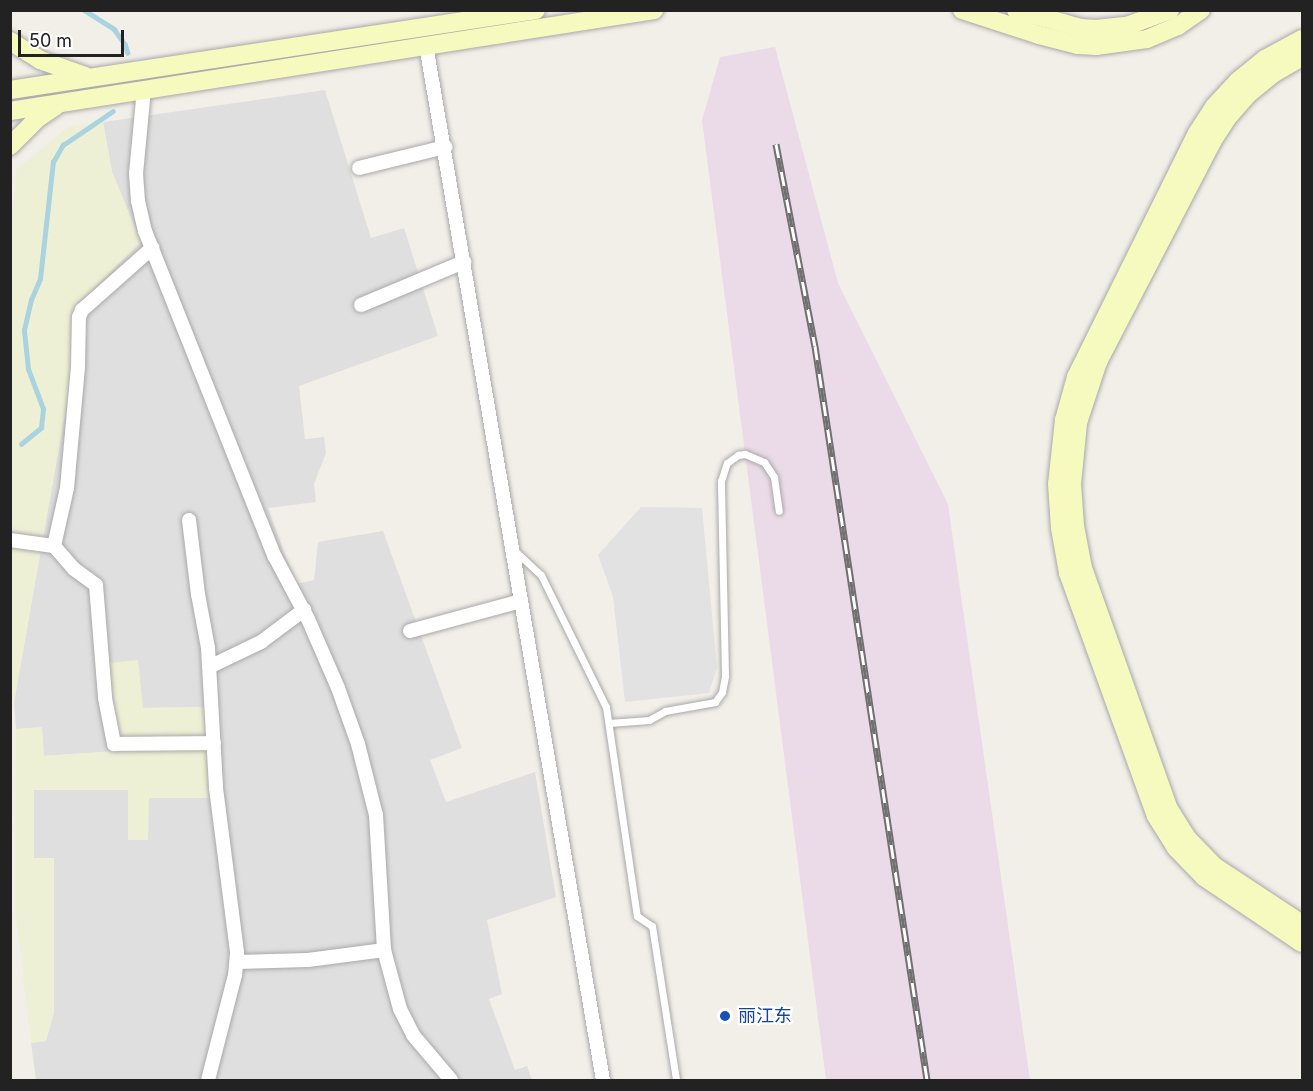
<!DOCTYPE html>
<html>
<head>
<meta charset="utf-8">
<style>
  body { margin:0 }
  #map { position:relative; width:1313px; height:1091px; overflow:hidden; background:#f2efe9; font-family:Inter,"Noto Sans SC",sans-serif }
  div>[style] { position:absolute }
  .residential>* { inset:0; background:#e0dfdf }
  .industrial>* { inset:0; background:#ebdbe8 }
  .farmland>* { inset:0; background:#eef0d5 }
  .parking>* { inset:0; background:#e2e2e2 }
  .stream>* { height:4.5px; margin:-2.25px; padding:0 2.25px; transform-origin:2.25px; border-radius:2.25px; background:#aad3df }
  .roads { filter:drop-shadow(0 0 2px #a9a9a9) drop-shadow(0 0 2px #a9a9a9) }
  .lane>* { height:7px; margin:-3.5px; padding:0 3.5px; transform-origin:3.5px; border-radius:3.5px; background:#fff }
  .street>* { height:14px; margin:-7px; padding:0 7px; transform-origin:7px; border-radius:7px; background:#fff }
  .secondary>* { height:18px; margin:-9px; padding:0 9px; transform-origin:9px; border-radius:9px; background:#f7fabf }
  .rail>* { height:7px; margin-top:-3.5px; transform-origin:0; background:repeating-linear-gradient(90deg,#fff 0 14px,#707070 0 28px); box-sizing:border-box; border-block:2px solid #707070 }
  .dots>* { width:16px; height:16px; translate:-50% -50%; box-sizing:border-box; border:3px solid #fff; border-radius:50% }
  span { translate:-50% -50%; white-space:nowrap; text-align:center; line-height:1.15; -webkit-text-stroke:4.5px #fff; paint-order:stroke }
  .transit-label { font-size:18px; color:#164399 }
  .left { translate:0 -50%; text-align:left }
  .frame { position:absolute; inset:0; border:12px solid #222; pointer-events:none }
  .scale { position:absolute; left:18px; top:30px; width:106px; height:27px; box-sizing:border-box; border:3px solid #222; border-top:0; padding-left:8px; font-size:18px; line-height:21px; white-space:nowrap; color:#222; -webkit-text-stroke:4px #fff; paint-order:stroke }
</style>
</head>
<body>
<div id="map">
  <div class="residential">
    <i style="clip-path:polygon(325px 90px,371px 238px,404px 228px,438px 336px,299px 386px,305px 439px,324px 437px,326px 453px,314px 484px,316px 502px,268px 508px,296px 584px,314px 580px,318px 542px,383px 531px,462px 748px,430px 760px,446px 802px,535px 772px,556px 897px,487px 920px,502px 994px,489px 999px,515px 1070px,527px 1066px,532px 1080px,36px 1080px,31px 1043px,46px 1041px,54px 858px,34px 858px,34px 790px,128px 790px,128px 839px,148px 798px,204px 707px,143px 708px,108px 664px,118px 751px,43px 756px,42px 728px,16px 729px,14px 702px,71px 379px,76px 305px,141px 242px,112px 172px,103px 122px)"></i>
  </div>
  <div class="industrial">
    <i style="clip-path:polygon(775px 47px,838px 283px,948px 504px,1030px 1080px,826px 1080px,702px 120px,720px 57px)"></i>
  </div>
  <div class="farmland">
    <i style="clip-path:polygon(103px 122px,112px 172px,141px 242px,76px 306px,71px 379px,14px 702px,11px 697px,11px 221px,17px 169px,68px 127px)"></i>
    <i style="clip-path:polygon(138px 660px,143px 708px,204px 707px,210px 798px,149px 798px,148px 840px,128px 840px,128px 790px,34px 790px,34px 858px,54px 858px,54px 1013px,46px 1041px,31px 1043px,15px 909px,16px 729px,42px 727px,44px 756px,118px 751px,108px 663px)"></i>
  </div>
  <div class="parking">
    <i style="clip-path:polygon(641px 507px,702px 508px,717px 668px,709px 693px,625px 702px,613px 597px,598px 555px)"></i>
  </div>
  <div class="stream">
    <i style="left:84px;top:10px;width:36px;rotate:32deg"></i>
    <i style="left:114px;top:29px;width:19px;rotate:54deg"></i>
    <i style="left:125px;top:44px;width:9px;rotate:72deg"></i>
    <i style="left:21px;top:444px;width:26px;rotate:-39deg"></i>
    <i style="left:41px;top:428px;width:19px;rotate:-84deg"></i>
    <i style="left:43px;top:409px;width:43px;rotate:-110.6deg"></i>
    <i style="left:28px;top:369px;width:39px;rotate:-96deg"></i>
    <i style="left:24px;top:330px;width:31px;rotate:-77deg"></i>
    <i style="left:31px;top:300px;width:23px;rotate:-67deg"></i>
    <i style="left:40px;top:279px;width:118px;rotate:-83.7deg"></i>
    <i style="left:53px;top:162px;width:20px;rotate:-60deg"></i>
    <i style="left:63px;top:145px;width:60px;rotate:-34.2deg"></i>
  </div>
  <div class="roads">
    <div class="lane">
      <i style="left:514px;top:550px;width:37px;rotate:43deg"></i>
      <i style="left:541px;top:575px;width:147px;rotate:63.8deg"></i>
      <i style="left:606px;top:707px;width:211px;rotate:81.6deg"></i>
      <i style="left:637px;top:916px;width:18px;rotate:34deg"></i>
      <i style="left:652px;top:926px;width:156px;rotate:81.1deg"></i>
      <i style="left:609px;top:723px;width:40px;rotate:-4.3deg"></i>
      <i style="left:649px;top:720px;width:18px;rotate:-29deg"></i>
      <i style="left:665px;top:711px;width:51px;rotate:-10.2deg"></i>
      <i style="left:715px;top:702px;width:12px;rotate:-55deg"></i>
      <i style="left:722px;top:692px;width:16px;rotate:-79deg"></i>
      <i style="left:725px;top:676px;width:195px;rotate:-91.2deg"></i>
      <i style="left:721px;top:481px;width:19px;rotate:-72deg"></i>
      <i style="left:727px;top:463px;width:14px;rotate:-36deg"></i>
      <i style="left:738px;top:455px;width:7px;rotate:-8deg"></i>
      <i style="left:745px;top:454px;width:21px;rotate:23deg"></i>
      <i style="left:764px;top:462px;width:18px;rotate:56deg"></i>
      <i style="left:774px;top:477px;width:34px;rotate:82deg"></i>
    </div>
    <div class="street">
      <i style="left:426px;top:45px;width:1050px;rotate:80.3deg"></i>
      <i style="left:144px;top:89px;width:84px;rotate:95.4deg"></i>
      <i style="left:136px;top:173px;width:28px;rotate:86deg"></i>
      <i style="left:138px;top:201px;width:31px;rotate:77deg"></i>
      <i style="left:145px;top:231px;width:351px;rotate:68.3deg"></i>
      <i style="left:275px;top:557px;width:70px;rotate:62deg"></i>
      <i style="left:308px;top:619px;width:75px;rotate:66.5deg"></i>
      <i style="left:338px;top:688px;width:59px;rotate:70.3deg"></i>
      <i style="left:358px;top:744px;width:73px;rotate:75.8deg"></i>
      <i style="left:376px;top:815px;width:135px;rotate:86.6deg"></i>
      <i style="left:384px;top:950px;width:61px;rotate:74.8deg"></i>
      <i style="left:400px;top:1009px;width:29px;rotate:63deg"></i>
      <i style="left:413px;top:1035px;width:59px;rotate:49.8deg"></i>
      <i style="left:359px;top:168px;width:89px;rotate:-13.7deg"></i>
      <i style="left:361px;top:305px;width:112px;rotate:-22.7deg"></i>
      <i style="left:189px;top:520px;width:75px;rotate:83.1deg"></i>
      <i style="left:198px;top:594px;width:55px;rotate:79.5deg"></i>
      <i style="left:208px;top:648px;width:140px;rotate:86.7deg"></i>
      <i style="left:216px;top:788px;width:166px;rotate:82.7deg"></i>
      <i style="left:237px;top:953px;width:22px;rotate:95deg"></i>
      <i style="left:235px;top:975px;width:108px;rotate:104.4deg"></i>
      <i style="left:10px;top:540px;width:44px;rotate:7.8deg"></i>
      <i style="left:54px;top:546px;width:30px;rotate:49deg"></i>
      <i style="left:74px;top:569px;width:27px;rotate:36deg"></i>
      <i style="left:96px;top:585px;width:113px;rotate:85.4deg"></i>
      <i style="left:105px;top:698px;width:47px;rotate:78.9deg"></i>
      <i style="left:114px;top:744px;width:100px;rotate:-0.6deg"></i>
      <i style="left:54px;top:546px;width:59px;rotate:-77.4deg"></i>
      <i style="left:67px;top:488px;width:121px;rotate:-84.8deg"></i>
      <i style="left:78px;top:367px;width:50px;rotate:-88.9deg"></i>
      <i style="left:79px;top:317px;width:8px;rotate:-67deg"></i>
      <i style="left:82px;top:310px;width:94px;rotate:-41.5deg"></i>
      <i style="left:410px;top:631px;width:115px;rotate:-15.1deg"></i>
      <i style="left:209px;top:667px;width:58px;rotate:-25.7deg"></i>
      <i style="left:261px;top:642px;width:54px;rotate:-36.7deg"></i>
      <i style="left:237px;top:962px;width:71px;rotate:-1.6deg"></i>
      <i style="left:308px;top:960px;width:77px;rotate:-7.5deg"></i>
    </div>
    <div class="secondary">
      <i style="left:962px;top:10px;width:81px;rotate:18deg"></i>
      <i style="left:1039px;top:35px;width:40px;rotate:14.4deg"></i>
      <i style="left:1078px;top:45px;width:18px;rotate:3deg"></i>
      <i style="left:1096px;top:46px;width:51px;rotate:-7.8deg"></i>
      <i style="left:1147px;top:39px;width:34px;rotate:-23deg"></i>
      <i style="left:1178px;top:26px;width:28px;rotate:-35deg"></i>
      <i style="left:1016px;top:10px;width:67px;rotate:15.5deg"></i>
      <i style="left:1081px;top:28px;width:15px;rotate:4deg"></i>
      <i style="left:1096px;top:29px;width:31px;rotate:-6deg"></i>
      <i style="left:1127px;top:26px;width:46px;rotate:-20.4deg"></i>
      <i style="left:1302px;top:39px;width:42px;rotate:151.6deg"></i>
      <i style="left:1265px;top:59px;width:35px;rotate:141deg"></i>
      <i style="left:1238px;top:81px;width:35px;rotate:133deg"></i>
      <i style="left:1214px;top:107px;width:31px;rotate:123deg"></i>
      <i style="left:1197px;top:133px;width:272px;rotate:116.4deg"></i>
      <i style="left:1076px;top:377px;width:45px;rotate:105.6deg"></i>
      <i style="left:1064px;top:420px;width:64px;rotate:96.2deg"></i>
      <i style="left:1057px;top:484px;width:44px;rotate:86.1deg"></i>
      <i style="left:1060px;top:528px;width:46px;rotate:79.9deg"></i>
      <i style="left:1068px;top:573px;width:258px;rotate:70.1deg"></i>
      <i style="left:1156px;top:816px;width:38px;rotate:58deg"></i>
      <i style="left:1176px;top:848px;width:40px;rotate:46deg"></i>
      <i style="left:1204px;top:877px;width:118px;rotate:34deg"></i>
      <i style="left:10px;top:41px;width:36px;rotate:32deg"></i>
      <i style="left:40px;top:60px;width:48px;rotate:19.6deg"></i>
      <i style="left:1302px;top:57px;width:32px;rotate:150deg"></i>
      <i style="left:1274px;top:73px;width:32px;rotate:141deg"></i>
      <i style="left:1249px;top:93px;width:32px;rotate:131deg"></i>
      <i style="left:1228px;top:117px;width:30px;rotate:123deg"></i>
      <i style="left:1212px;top:142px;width:248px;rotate:117.4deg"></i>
      <i style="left:1098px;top:362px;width:64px;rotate:108.2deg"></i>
      <i style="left:1078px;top:423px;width:61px;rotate:95.6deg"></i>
      <i style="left:1072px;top:484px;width:42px;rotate:85.9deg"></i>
      <i style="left:1075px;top:526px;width:43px;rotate:79.2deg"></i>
      <i style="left:1083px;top:568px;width:256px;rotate:70.4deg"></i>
      <i style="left:1169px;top:809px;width:36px;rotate:58deg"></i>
      <i style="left:1188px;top:839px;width:37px;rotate:46deg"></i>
      <i style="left:1214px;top:866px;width:105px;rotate:33.4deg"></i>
      <i style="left:10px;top:90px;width:532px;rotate:-8.65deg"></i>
      <i style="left:10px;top:111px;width:652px;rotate:-8.91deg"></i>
      <i style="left:10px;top:146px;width:40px;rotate:-45deg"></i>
      <i style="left:38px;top:118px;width:22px;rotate:-34deg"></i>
    </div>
  </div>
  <div class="rail">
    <i style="left:776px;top:144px;width:206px;rotate:79.1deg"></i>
    <i style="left:815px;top:346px;width:742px;rotate:81.32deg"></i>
  </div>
  <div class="dots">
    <i style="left:725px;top:1016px;background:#1a4fb4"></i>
  </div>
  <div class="transit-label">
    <span class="left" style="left:738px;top:1016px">丽江东</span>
  </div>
  <div class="frame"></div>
  <div class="scale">50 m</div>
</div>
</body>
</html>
